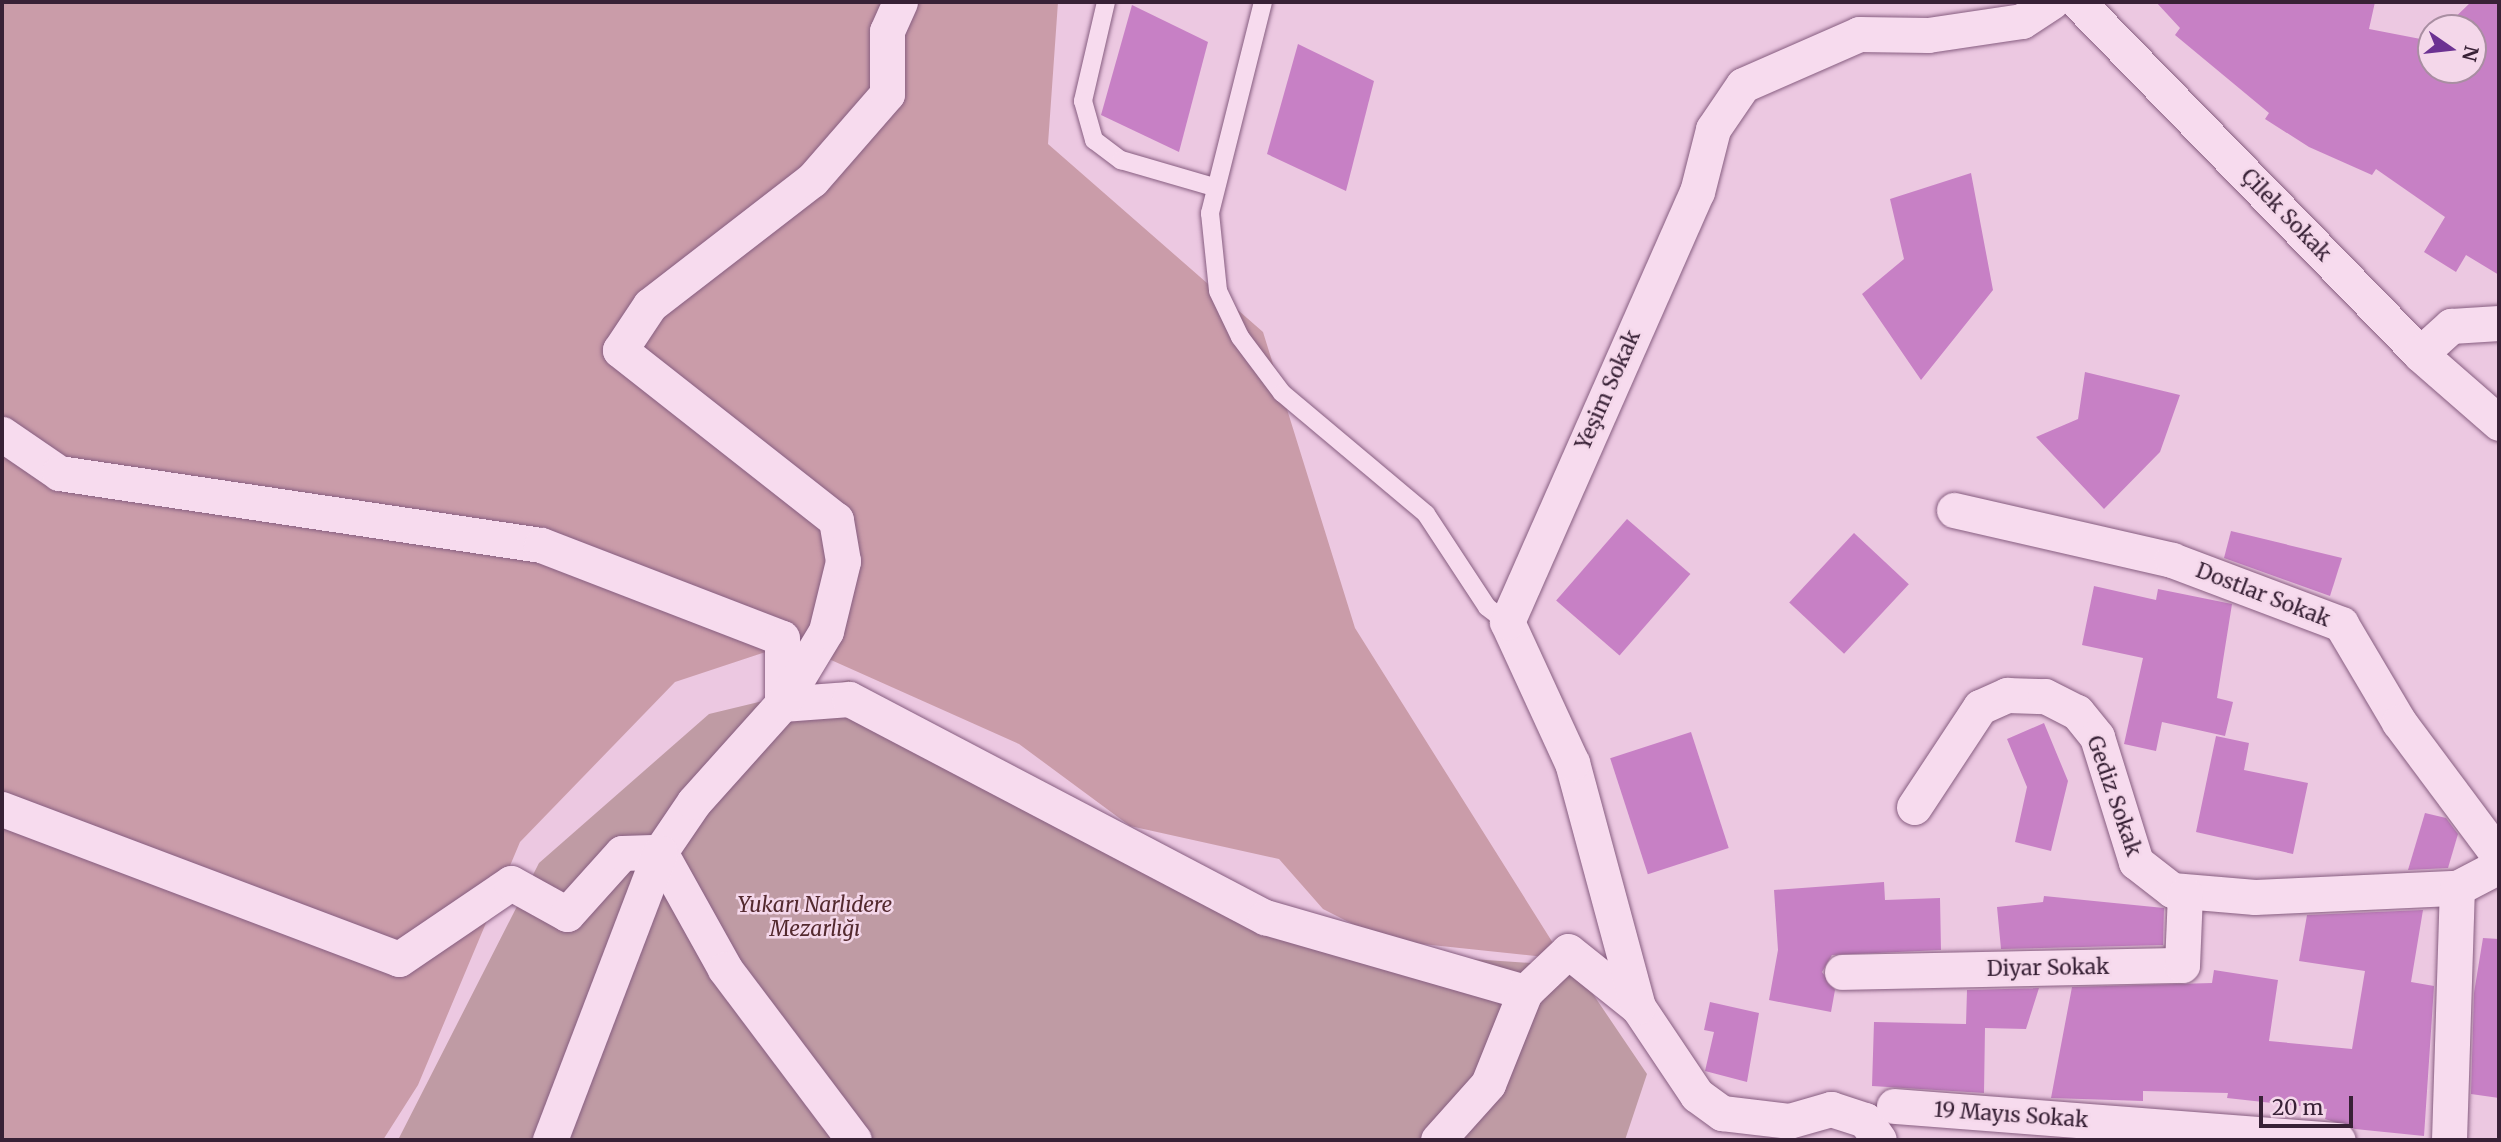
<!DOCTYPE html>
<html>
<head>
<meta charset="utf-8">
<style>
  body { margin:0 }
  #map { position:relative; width:2501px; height:1142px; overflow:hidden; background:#ecc8e1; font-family:Merriweather,serif }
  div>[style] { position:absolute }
  .green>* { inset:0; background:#ca9ca9 }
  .cemetery>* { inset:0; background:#bf9ba4 }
  .building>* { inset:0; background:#c780c5; transform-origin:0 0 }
  .roads { filter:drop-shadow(0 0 2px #875e81) drop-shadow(0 0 2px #875e81) }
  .lane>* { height:18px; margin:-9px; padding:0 9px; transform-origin:9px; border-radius:9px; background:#f7dbee }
  .street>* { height:35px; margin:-17.5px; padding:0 17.5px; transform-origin:17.5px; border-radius:17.5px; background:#f7dbee }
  span { translate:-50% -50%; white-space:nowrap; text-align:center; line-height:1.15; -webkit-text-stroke:5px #f4d7ea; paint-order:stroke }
  .street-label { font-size:21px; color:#382136 }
  .park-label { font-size:21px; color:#53292e; font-style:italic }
  .frame { position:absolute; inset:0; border:4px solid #382136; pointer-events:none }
  .north { position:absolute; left:2417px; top:14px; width:70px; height:70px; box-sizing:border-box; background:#f4d7ea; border:2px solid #a98ea2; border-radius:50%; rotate:104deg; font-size:19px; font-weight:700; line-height:28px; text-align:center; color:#382136 }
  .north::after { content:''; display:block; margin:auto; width:24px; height:32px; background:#6c3292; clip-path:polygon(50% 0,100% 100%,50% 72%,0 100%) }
  .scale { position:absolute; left:2259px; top:1096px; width:94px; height:32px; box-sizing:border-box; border:4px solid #382136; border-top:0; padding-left:9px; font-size:21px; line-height:24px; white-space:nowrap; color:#382136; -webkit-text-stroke:5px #f4d7ea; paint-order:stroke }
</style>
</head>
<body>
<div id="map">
  <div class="green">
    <i style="clip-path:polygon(2px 2px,1058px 2px,1048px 144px,1263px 332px,1355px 628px,1563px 959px,1384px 940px,1323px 909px,1279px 859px,1130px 826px,1019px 744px,793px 643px,675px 682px,520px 842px,418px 1085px,383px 1140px,2px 1140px)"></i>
  </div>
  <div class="cemetery">
    <i style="clip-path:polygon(849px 680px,1263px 900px,1428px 956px,1574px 966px,1647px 1074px,1625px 1140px,398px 1140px,539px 863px,709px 714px)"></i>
  </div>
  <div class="building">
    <i style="clip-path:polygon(2156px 2px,2375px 2px,2369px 29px,2431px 41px,2431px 70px,2473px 70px,2473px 28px,2444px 28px,2471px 2px,2499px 2px,2499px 275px,2466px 255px,2456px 272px,2424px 252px,2445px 217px,2376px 169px,2372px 175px,2309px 147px,2265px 119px,2269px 113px,2175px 35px,2180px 28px)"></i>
    <i style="clip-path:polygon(1132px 5px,1208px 42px,1179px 152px,1101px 115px)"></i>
    <i style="clip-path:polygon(1298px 44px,1374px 81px,1346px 191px,1267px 154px)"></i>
    <i style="clip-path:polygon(1971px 173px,1993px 290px,1921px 380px,1862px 294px,1904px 259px,1890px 199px)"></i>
    <i style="clip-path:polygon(2085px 372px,2180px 395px,2160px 452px,2104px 509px,2036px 437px,2078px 419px)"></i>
    <i style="left:1627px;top:519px;width:84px;height:108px;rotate:41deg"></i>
    <i style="clip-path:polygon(2231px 531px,2342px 558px,2330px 596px,2224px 558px)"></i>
    <i style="left:1854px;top:533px;width:75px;height:95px;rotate:43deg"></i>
    <i style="clip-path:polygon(2094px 586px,2156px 600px,2158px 589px,2232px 604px,2217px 698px,2233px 702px,2225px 736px,2162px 722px,2156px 751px,2124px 744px,2143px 658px,2082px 645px)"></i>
    <i style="clip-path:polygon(2044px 723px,2068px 781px,2051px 851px,2015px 842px,2027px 787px,2007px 739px)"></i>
    <i style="left:1691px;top:732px;width:122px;height:85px;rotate:72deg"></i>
    <i style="clip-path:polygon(2216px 736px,2249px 743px,2244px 770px,2308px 783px,2293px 854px,2196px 832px)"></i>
    <i style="clip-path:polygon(2425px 813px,2446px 818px,2458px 834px,2448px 868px,2408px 870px)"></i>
    <i style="clip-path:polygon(1884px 882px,1885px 900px,1940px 898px,1941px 950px,1832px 955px,1822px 972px,1835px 990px,1831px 1012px,1769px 1000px,1778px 950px,1774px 890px)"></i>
    <i style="clip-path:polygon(2044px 896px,2164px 908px,2163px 945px,2001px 949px,1997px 907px,2043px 902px)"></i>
    <i style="clip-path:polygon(2423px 910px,2411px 982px,2434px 986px,2424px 1136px,2355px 1129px,2325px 1119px,2327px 1109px,2227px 1098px,2228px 1093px,2143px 1091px,2143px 1101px,2051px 1098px,2072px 987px,2212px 983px,2214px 970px,2278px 980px,2269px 1041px,2352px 1049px,2365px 971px,2299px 961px,2307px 915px)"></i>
    <i style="clip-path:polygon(2483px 938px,2499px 939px,2499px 1098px,2471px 1094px,2474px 993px)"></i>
    <i style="clip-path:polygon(2039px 988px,2026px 1029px,1985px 1028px,1984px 1093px,1872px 1086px,1874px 1022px,1966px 1024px,1967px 990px)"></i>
    <i style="clip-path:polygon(1710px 1002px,1759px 1013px,1747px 1082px,1705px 1071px,1714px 1032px,1704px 1030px)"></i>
  </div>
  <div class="roads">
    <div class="lane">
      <i style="left:1106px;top:2px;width:102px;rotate:103.1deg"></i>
      <i style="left:1083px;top:101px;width:41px;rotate:74.2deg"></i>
      <i style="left:1094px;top:140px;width:34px;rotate:37deg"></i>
      <i style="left:1121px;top:160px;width:97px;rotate:16.2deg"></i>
      <i style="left:1263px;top:2px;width:218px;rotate:104.1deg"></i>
      <i style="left:1210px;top:213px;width:78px;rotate:84.1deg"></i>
      <i style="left:1218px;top:291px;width:51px;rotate:64.4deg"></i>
      <i style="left:1240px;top:337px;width:70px;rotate:53.1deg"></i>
      <i style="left:1282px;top:393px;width:188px;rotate:40deg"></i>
      <i style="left:1426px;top:514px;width:111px;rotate:56.7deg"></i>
      <i style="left:1487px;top:607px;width:25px;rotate:37deg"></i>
    </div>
    <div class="street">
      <i style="left:2078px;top:2px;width:491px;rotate:45.8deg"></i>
      <i style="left:2420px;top:354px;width:105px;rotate:41.1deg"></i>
      <i style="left:2420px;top:354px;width:42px;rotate:-42.1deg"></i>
      <i style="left:2451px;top:326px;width:48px;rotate:-3.6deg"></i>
      <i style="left:2px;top:434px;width:69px;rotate:34.4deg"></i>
      <i style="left:59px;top:473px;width:487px;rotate:8.5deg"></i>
      <i style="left:541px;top:545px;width:258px;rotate:21.1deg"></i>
      <i style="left:782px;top:638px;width:66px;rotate:90deg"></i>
      <i style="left:782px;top:704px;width:67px;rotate:-4.3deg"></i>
      <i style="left:849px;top:699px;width:470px;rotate:27.7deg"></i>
      <i style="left:1265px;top:917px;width:271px;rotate:16.1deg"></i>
      <i style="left:1525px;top:992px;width:99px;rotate:111.9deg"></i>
      <i style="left:1488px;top:1084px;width:75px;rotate:131.8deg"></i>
      <i style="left:1954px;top:510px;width:224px;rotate:12.9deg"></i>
      <i style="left:2172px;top:560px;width:181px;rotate:20.7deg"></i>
      <i style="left:2341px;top:624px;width:114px;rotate:59.4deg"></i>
      <i style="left:2399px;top:722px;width:167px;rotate:53.3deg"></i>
      <i style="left:1914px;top:807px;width:120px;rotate:-56.6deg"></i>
      <i style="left:1980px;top:707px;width:30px;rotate:-24deg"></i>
      <i style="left:2007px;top:695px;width:38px;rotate:2deg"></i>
      <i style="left:2045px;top:696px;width:36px;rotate:27deg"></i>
      <i style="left:2077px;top:712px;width:32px;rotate:51deg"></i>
      <i style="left:2097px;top:737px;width:131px;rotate:72.7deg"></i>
      <i style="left:2136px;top:862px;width:46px;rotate:37.9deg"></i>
      <i style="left:2172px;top:890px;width:83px;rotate:4.8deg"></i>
      <i style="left:2255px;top:897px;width:202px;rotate:-2.6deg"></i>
      <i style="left:2px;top:809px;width:424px;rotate:20.7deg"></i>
      <i style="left:399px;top:959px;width:135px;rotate:-34.2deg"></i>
      <i style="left:511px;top:883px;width:64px;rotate:29deg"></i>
      <i style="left:567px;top:914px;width:82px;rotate:-48deg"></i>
      <i style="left:622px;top:853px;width:38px;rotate:-2deg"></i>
      <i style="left:660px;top:852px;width:60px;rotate:-55.8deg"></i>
      <i style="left:694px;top:802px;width:132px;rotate:-48.1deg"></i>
      <i style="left:782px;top:704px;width:85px;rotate:-58.9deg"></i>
      <i style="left:826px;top:631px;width:72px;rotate:-76.3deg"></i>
      <i style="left:843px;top:561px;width:42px;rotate:-99.7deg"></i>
      <i style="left:836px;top:520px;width:275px;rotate:-141.8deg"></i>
      <i style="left:620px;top:350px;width:54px;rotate:-56.3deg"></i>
      <i style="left:650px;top:305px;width:205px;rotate:-37.7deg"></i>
      <i style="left:812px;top:180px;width:114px;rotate:-48.9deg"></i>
      <i style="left:887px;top:94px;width:63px;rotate:-90deg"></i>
      <i style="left:887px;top:31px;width:32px;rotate:-66deg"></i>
      <i style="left:660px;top:852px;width:134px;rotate:60.9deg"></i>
      <i style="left:725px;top:969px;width:214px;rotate:53deg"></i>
      <i style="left:1842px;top:972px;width:340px;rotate:-1.2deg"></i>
      <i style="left:2182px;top:965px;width:71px;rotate:-87.6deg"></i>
      <i style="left:1525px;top:992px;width:59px;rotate:-43.6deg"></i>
      <i style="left:1568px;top:951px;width:90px;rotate:38.7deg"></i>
      <i style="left:1638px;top:1007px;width:106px;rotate:56.2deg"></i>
      <i style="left:1697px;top:1095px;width:31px;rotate:36deg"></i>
      <i style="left:1722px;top:1113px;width:67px;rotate:6.8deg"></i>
      <i style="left:1789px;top:1121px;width:44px;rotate:-15.9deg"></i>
      <i style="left:1831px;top:1109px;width:36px;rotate:18deg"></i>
      <i style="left:1865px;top:1120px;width:24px;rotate:55deg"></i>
      <i style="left:1638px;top:1007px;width:253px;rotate:-105.1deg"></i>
      <i style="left:1572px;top:763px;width:155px;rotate:-114.7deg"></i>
      <i style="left:1507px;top:622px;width:470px;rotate:-66.2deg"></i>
      <i style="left:1697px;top:192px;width:65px;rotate:-75.7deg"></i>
      <i style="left:1713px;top:129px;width:53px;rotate:-55.7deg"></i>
      <i style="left:1743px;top:85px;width:127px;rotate:-23.7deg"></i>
      <i style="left:1859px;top:34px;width:69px;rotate:0.8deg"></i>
      <i style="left:1928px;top:35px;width:95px;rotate:-8.5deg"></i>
      <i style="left:2022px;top:21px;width:35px;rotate:-33deg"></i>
      <i style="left:1894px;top:1106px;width:445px;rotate:4.4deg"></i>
      <i style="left:550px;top:1140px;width:308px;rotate:-69.1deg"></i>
      <i style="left:2449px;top:1140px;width:252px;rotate:-88.2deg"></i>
      <i style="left:2457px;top:888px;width:47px;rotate:-27.6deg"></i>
    </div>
  </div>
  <div class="street-label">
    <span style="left:2286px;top:215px;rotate:46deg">Çilek Sokak</span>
    <span style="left:1608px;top:390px;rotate:-66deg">Yeşim Sokak</span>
    <span style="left:2263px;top:595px;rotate:21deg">Dostlar Sokak</span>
    <span style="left:2114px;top:796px;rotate:71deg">Gediz Sokak</span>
    <span style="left:2048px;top:968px;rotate:-1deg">Diyar Sokak</span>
    <span style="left:2011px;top:1115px;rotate:4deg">19 Mayıs Sokak</span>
  </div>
  <div class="park-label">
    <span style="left:815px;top:917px">Yukarı Narlıdere<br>Mezarlığı</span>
  </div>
  <div class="frame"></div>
  <div class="north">N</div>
  <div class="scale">20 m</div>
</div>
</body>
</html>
